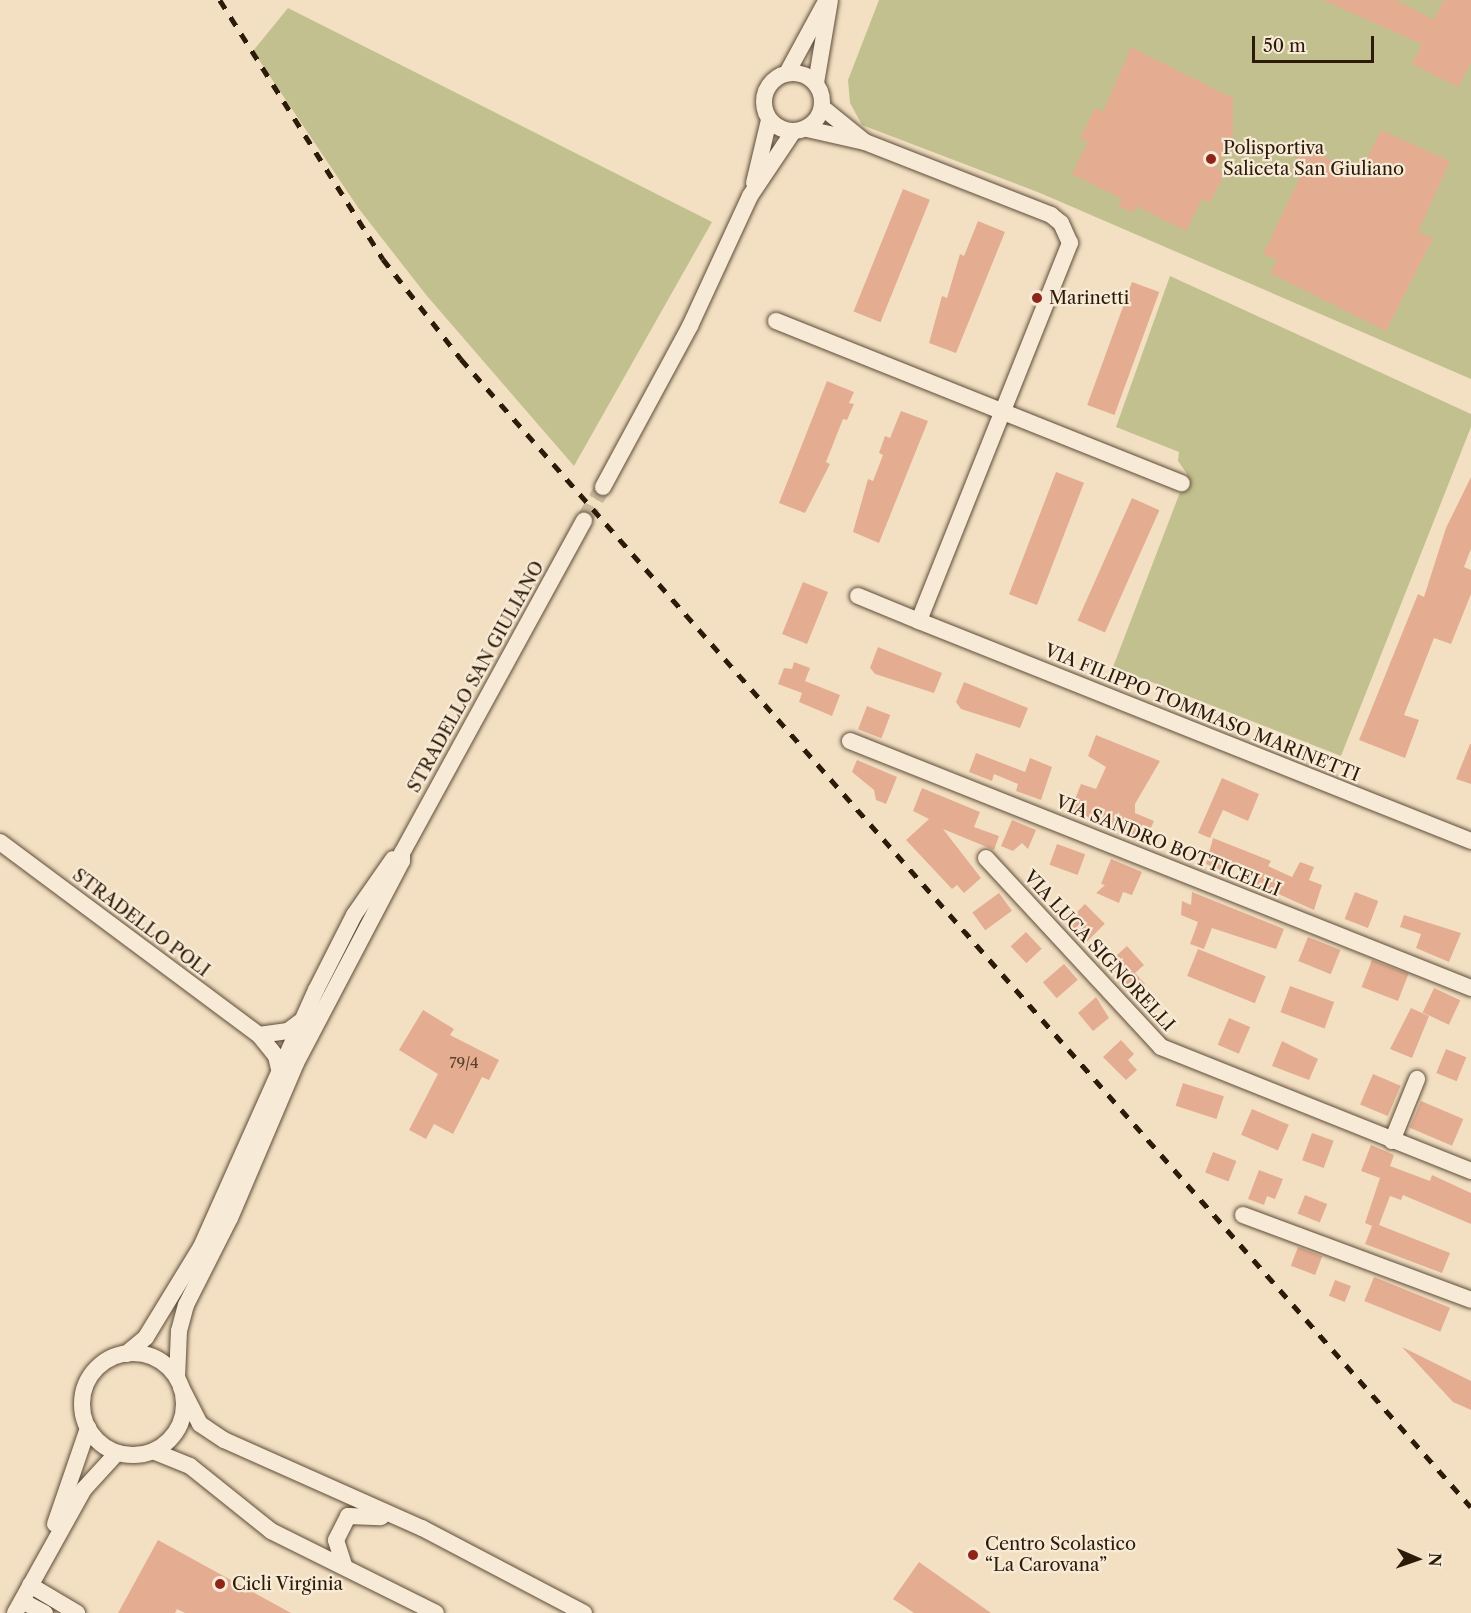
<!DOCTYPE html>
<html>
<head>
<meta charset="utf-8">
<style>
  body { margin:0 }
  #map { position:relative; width:1471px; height:1613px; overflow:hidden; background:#f3e0c3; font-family:"Libre Caslon Text",serif }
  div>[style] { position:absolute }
  .green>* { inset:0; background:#c2c08f }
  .building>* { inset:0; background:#e4ad91; transform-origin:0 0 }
  .minor-tunnel>* { height:16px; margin-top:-8px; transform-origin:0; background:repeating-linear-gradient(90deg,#cbb99e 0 16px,transparent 0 24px) }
  .roads { filter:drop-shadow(0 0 2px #5e4c37) drop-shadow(0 0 2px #5e4c37) }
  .minor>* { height:16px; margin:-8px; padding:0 8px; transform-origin:8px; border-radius:8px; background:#f7ebd8 }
  .minor>.ring { margin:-8px; padding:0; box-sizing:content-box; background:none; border:16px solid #f7ebd8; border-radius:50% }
  .rail>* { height:4.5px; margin-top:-2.25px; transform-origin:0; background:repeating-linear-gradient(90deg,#2c1b08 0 10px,transparent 0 20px) }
  .dots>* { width:16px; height:16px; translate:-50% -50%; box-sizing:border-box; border:3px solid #f7ebd8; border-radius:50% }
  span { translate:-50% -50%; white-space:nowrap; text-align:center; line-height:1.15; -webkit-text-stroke:4.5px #f7ebd8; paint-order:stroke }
  .number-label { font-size:15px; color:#5a402a }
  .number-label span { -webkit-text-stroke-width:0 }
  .poi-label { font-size:18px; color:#2c1b08 }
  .left { translate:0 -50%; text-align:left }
  .street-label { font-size:18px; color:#2c1b08 }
  .north { position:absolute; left:1387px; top:1529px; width:60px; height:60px; -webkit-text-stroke:4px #f7ebd8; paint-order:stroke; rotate:92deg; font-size:16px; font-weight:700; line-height:24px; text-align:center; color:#2c1b08 }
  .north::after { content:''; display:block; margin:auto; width:21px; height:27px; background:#2c1b08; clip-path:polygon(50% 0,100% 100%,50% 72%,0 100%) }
  .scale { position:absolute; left:1252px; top:36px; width:122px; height:27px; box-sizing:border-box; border:3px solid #2c1b08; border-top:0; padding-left:8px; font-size:18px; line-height:21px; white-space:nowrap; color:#2c1b08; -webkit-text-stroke:4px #f7ebd8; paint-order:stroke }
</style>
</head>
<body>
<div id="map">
  <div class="green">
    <i style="clip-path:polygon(879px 0,1471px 0,1471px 379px,1040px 193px,862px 125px,850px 103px,848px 80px)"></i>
    <i style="clip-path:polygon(288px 8px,712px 222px,574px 466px,427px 296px,359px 209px,253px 51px)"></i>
    <i style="clip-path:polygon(1170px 276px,1471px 414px,1471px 427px,1341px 756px,1113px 667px,1187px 474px,1178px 461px,1179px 452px,1116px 427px)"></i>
  </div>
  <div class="building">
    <i style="clip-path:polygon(1323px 0,1396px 0,1434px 20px,1444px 0,1471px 0,1471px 62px,1458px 87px,1412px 64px,1422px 44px)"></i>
    <i style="clip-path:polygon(1131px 47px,1233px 98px,1233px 137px,1217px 169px,1225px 173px,1210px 203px,1202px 199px,1186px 231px,1136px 206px,1133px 213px,1118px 206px,1122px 199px,1072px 174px,1088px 142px,1080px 138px,1095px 108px,1103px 112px)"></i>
    <i style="clip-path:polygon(1381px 130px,1450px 161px,1418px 232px,1433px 238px,1386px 331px,1270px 273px,1277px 260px,1263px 254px,1302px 173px,1292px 169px,1302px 146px,1360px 173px)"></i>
    <i style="left:903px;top:189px;width:29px;height:132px;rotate:22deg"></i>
    <i style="clip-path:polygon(978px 221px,1005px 232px,956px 353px,929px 343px,942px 296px,947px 298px,960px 254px,964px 256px)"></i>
    <i style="left:1132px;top:282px;width:29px;height:131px;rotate:20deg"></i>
    <i style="clip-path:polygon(827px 381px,854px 392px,849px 403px,854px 404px,847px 420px,843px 419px,826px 462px,830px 464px,805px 513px,779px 503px)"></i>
    <i style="clip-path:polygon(901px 411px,928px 421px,879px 543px,853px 532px,868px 479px,873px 481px,883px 455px,879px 453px,885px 436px,890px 438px)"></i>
    <i style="left:1056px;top:472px;width:30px;height:131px;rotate:21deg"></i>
    <i style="clip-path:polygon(1471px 477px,1471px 549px,1464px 567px,1471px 570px,1471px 594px,1451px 644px,1434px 638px,1404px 715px,1419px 720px,1405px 758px,1359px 740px,1418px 594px,1424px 597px,1446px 528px)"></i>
    <i style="left:1132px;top:498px;width:30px;height:134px;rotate:24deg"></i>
    <i style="left:803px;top:582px;width:27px;height:56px;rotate:22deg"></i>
    <i style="clip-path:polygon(878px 647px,942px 673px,934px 693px,875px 674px,870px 668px)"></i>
    <i style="clip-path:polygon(794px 662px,810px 668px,805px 681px,840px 695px,832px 716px,799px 702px,802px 693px,778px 684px,784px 668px,792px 669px)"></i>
    <i style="clip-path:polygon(964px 682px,1028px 708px,1020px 728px,961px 709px,956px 702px)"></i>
    <i style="left:867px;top:706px;width:25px;height:25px;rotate:21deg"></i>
    <i style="clip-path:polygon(1096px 735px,1160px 761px,1135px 804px,1135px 813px,1154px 821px,1145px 841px,1070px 812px,1081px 784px,1096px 789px,1106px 767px,1088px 756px)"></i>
    <i style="clip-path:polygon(1470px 744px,1471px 744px,1471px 784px,1456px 779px)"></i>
    <i style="clip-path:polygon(976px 753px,1025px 772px,1030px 758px,1052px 767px,1041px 800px,1016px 791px,1018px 784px,994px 774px,992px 781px,969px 772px)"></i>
    <i style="clip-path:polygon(857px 760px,897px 777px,886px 804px,876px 800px,874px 790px,852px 772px)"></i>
    <i style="clip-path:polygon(1222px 778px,1259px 794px,1248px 821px,1223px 810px,1210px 838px,1198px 833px)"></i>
    <i style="clip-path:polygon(922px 788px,980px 812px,974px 827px,999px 836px,994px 850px,943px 829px,981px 878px,964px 893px,957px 885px,952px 889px,906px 840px,929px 819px,913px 811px)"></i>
    <i style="clip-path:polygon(1012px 820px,1036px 830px,1028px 849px,1022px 843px,1013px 851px,1001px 846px)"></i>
    <i style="clip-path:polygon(1213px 838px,1271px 861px,1268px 866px,1292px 877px,1300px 862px,1314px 867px,1309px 880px,1322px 885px,1314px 910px,1252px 882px,1254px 877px,1229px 864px,1225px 872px,1206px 864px)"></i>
    <i style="left:1057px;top:844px;width:30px;height:22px;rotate:20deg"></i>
    <i style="clip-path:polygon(1111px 859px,1142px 872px,1132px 895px,1123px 892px,1119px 903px,1096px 893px,1105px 885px,1101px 884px)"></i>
    <i style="clip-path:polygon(1192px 892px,1284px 929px,1276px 949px,1212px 928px,1204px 949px,1190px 944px,1198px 922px,1181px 915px,1182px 901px,1191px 905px)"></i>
    <i style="left:1355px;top:892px;width:25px;height:29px;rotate:21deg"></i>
    <i style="left:999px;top:893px;width:22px;height:33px;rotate:54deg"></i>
    <i style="left:1085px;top:904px;width:28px;height:25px;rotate:45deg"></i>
    <i style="clip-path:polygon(1404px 915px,1461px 933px,1449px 962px,1416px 948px,1421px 934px,1400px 927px)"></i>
    <i style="left:1026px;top:932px;width:23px;height:21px;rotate:47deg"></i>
    <i style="left:1308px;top:937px;width:35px;height:26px;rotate:22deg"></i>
    <i style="clip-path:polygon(1127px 946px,1144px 965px,1135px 973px,1145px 984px,1136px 993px,1107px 964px)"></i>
    <i style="left:1198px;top:949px;width:73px;height:29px;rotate:22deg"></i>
    <i style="left:1372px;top:960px;width:39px;height:29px;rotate:21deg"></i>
    <i style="left:1064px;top:964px;width:21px;height:28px;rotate:49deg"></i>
    <i style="left:1290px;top:986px;width:47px;height:28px;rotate:20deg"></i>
    <i style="left:1434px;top:988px;width:29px;height:27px;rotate:25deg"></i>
    <i style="clip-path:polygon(1096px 997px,1109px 1018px,1093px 1031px,1078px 1013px)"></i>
    <i style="clip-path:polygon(1411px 1008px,1429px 1016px,1412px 1058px,1390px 1049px)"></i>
    <i style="clip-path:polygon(423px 1010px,454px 1029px,450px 1035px,499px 1060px,489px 1080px,482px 1077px,453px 1134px,434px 1124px,426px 1139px,409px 1130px,438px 1074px,399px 1050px)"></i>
    <i style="left:1229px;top:1018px;width:23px;height:29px;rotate:23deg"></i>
    <i style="clip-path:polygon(1121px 1040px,1134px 1054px,1128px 1060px,1137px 1070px,1126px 1080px,1103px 1057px)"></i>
    <i style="clip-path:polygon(1282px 1041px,1318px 1059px,1309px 1080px,1272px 1066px)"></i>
    <i style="left:1446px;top:1049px;width:22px;height:26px;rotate:22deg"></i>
    <i style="left:1373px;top:1074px;width:30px;height:33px;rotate:23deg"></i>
    <i style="left:1183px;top:1083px;width:43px;height:24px;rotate:18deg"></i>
    <i style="left:1421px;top:1101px;width:46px;height:29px;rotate:23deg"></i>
    <i style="left:1252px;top:1109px;width:40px;height:28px;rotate:23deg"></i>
    <i style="left:1312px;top:1133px;width:23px;height:29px;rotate:20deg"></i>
    <i style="clip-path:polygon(1371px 1145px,1394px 1155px,1390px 1166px,1430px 1181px,1432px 1175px,1471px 1193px,1471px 1224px,1403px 1195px,1401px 1200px,1390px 1196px,1379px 1225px,1450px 1253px,1442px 1273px,1365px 1244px,1372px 1226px,1365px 1223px,1380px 1178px,1361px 1171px)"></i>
    <i style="left:1213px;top:1152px;width:25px;height:22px;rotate:21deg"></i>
    <i style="clip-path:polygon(1259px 1170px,1283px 1179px,1275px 1199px,1267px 1196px,1264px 1205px,1248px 1199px)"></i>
    <i style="left:1305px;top:1195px;width:24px;height:20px;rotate:22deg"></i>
    <i style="left:1298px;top:1247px;width:26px;height:20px;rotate:21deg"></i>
    <i style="left:1374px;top:1277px;width:82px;height:26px;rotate:22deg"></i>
    <i style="left:1335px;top:1280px;width:17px;height:17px;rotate:21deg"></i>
    <i style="clip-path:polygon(1402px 1347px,1471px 1381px,1471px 1410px,1453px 1402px)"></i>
    <i style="clip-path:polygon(158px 1540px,291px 1613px,185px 1613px,177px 1609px,175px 1613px,118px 1613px)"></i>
    <i style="clip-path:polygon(919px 1562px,991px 1613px,914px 1613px,893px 1599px)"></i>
  </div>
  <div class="minor-tunnel">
    <i style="left:584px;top:520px;width:38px;rotate:-60deg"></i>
  </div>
  <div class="roads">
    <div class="minor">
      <i class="ring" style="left:764px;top:73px;width:42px;height:42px"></i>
      <i style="left:787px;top:73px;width:80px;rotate:-61.5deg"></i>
      <i style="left:816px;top:83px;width:84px;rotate:-80.4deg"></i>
      <i style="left:823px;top:108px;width:54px;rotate:39deg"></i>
      <i style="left:807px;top:129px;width:59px;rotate:12.6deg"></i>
      <i style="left:865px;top:142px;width:200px;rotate:21.4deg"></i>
      <i style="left:1051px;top:215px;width:13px;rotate:39deg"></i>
      <i style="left:1061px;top:223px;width:22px;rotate:66deg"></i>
      <i style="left:1070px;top:243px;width:407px;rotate:111.8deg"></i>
      <i style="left:919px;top:621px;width:594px;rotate:21.73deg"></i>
      <i style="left:754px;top:183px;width:65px;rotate:-76.6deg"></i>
      <i style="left:776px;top:321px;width:437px;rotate:21.8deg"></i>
      <i style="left:603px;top:487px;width:183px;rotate:-61.6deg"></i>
      <i style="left:690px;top:326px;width:143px;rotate:-65.2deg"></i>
      <i style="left:750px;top:196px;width:77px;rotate:-56.1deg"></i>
      <i style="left:858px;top:596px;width:66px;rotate:22.3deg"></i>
      <i style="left:850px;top:741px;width:668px;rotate:21.69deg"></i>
      <i style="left:0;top:842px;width:323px;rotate:36.7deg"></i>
      <i style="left:259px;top:1035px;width:27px;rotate:51deg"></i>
      <i style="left:276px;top:1056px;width:17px;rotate:77deg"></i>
      <i style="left:986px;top:858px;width:258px;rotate:47.2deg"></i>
      <i style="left:1161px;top:1047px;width:334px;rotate:21.8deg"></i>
      <i style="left:259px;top:1035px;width:29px;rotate:-8deg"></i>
      <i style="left:288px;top:1031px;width:15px;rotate:-37deg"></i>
      <i style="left:1392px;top:1141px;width:67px;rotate:-68deg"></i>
      <i style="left:1243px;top:1215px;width:243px;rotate:20.4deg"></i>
      <i class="ring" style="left:82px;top:1353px;width:86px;height:86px"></i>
      <i style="left:126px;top:1354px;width:26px;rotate:-40deg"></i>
      <i style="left:146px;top:1337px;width:105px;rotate:-58.6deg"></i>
      <i style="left:201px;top:1247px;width:282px;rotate:-65.9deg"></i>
      <i style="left:316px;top:990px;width:84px;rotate:-63.1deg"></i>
      <i style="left:354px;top:915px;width:68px;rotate:-55.1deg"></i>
      <i style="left:177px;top:1378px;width:47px;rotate:-87.6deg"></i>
      <i style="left:179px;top:1331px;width:27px;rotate:-75deg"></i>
      <i style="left:186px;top:1305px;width:97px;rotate:-63.2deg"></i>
      <i style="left:230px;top:1218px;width:168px;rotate:-66.9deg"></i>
      <i style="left:296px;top:1063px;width:228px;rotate:-62.3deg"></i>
      <i style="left:402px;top:861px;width:8px;rotate:-90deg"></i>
      <i style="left:402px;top:853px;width:379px;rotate:-61.3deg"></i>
      <i style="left:181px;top:1387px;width:42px;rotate:62.8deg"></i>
      <i style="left:200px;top:1424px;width:29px;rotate:34deg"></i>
      <i style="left:224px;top:1440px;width:217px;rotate:24deg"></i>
      <i style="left:422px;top:1528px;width:183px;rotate:27.7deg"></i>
      <i style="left:153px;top:1451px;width:40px;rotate:22deg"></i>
      <i style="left:190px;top:1466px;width:104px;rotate:38.7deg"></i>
      <i style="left:271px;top:1531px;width:184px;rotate:26.4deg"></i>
      <i style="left:55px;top:1524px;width:102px;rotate:-71deg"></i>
      <i style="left:344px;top:1565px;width:26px;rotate:-108deg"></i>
      <i style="left:336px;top:1540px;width:27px;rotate:-63deg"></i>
      <i style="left:348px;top:1516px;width:33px;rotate:2deg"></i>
      <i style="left:30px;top:1585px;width:55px;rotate:30.8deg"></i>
      <i style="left:22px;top:1601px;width:26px;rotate:28deg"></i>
      <i style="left:15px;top:1613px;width:142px;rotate:-60.9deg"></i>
      <i style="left:84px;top:1489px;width:49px;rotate:-47.5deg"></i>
    </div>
  </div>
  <div class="rail">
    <i style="left:220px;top:0;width:306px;rotate:57.8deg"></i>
    <i style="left:383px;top:259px;width:127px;rotate:52deg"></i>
    <i style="left:461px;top:359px;width:1529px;rotate:48.66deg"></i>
  </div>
  <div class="dots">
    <i style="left:1211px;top:159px;background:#8f2418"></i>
    <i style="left:1037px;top:298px;background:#8f2418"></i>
    <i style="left:973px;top:1555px;background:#8f2418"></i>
    <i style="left:220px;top:1584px;background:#8f2418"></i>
  </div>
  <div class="number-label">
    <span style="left:464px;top:1063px">79/4</span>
  </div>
  <div class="poi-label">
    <span class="left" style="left:1223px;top:159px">Polisportiva<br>Saliceta San Giuliano</span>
    <span class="left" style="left:1049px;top:298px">Marinetti</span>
    <span class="left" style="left:985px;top:1555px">Centro Scolastico<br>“La Carovana”</span>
    <span class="left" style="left:232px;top:1584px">Cicli Virginia</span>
  </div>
  <div class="street-label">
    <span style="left:476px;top:677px;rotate:-61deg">STRADELLO SAN GIULIANO</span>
    <span style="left:1202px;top:713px;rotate:22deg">VIA FILIPPO TOMMASO MARINETTI</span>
    <span style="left:1168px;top:846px;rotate:22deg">VIA SANDRO BOTTICELLI</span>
    <span style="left:141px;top:923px;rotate:37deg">STRADELLO POLI</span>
    <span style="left:1099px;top:951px;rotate:47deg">VIA LUCA SIGNORELLI</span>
  </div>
  <div class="north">N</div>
  <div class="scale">50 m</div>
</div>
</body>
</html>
